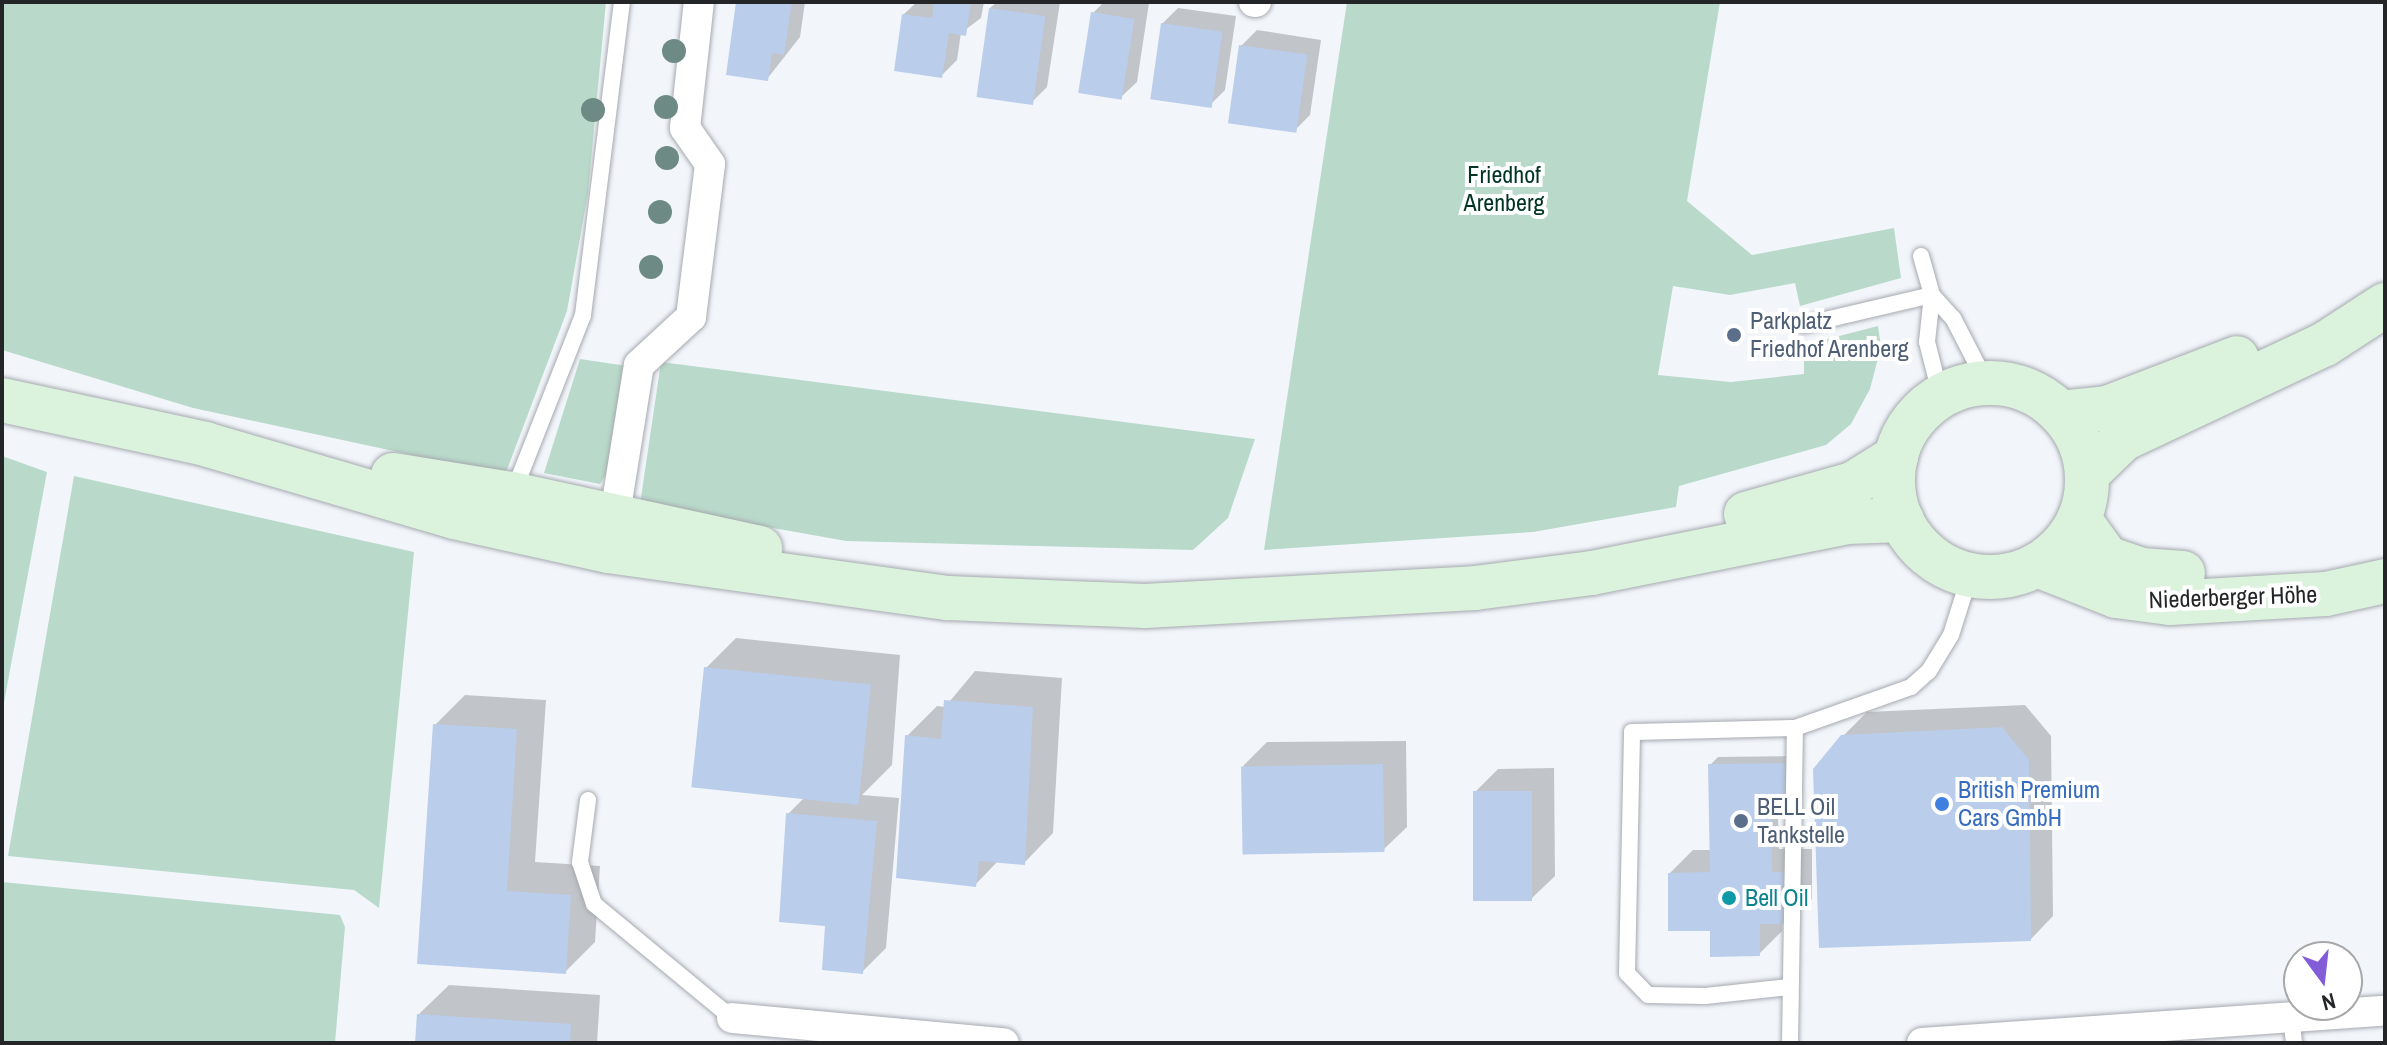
<!DOCTYPE html>
<html>
<head>
<meta charset="utf-8">
<style>
  body { margin:0 }
  #map { position:relative; width:2387px; height:1045px; overflow:hidden; background:#f2f6fb; font-family:"Archivo Narrow",sans-serif }
  div>[style] { position:absolute }
  .green>* { inset:0; background:#b9daca }
  .shadow>* { inset:0; background:#0003 }
  .building>* { inset:0; background:#bacdeb; transform-origin:0 0 }
  .roads { filter:drop-shadow(0 0 2px #a6a9af) drop-shadow(0 0 2px #a6a9af) }
  .lane>* { height:16px; margin:-8px; padding:0 8px; transform-origin:8px; border-radius:8px; background:#fff }
  .street>* { height:30px; margin:-15px; padding:0 15px; transform-origin:15px; border-radius:15px; background:#fff }
  .secondary>* { height:44px; margin:-22px; padding:0 22px; transform-origin:22px; border-radius:22px; background:#dbf3dc }
  .secondary>.ring { margin:-22px; padding:0; box-sizing:content-box; background:none; border:44px solid #dbf3dc; border-radius:50% }
  .trees>* { width:24px; height:24px; margin:-12px; border-radius:50%; background:#6d8b84 }
  .dots>* { width:22px; height:22px; translate:-50% -50%; box-sizing:border-box; border:4px solid #fff; border-radius:50% }
  span { translate:-50% -50%; white-space:nowrap; text-align:center; line-height:1.15; -webkit-text-stroke:8px #fff; paint-order:stroke }
  .park-label { font-size:24px; color:#003423 }
  .service-label { font-size:24px; color:#4e5e75 }
  .left { translate:0 -50%; text-align:left }
  .street-label { font-size:24px; color:#242527 }
  .shop-label { font-size:24px; color:#366cbe }
  .culture-label { font-size:24px; color:#0d838f }
  .frame { position:absolute; inset:0; border:4px solid #242527; pointer-events:none }
  .north { position:absolute; left:2283px; top:941px; width:80px; height:80px; box-sizing:border-box; background:#fff; border:2px solid #a7a8a9; border-radius:50%; rotate:165deg; font-size:22px; font-weight:700; line-height:32px; text-align:center; color:#242527 }
  .north::after { content:''; display:block; margin:auto; width:28px; height:36px; background:#835dd8; clip-path:polygon(50% 0,100% 100%,50% 72%,0 100%) }
</style>
</head>
<body>
<div id="map">
  <div class="green">
    <i style="clip-path:polygon(2px 2px,606px 2px,588px 193px,567px 311px,505px 475px,193px 408px,2px 350px)"></i>
    <i style="clip-path:polygon(1347px 2px,1720px 2px,1687px 201px,1752px 255px,1894px 228px,1901px 278px,1800px 306px,1795px 283px,1730px 295px,1673px 286px,1658px 375px,1731px 382px,1804px 374px,1804px 345px,1878px 326px,1881px 347px,1870px 389px,1851px 424px,1826px 445px,1679px 486px,1676px 507px,1533px 532px,1264px 550px)"></i>
    <i style="clip-path:polygon(580px 359px,627px 366px,609px 470px,600px 484px,544px 473px)"></i>
    <i style="clip-path:polygon(661px 362px,1255px 439px,1228px 518px,1193px 550px,846px 541px,640px 504px)"></i>
    <i style="clip-path:polygon(2px 456px,47px 472px,2px 713px)"></i>
    <i style="clip-path:polygon(74px 476px,414px 552px,379px 908px,354px 890px,8px 856px)"></i>
    <i style="clip-path:polygon(2px 882px,340px 915px,345px 927px,335px 1043px,2px 1043px)"></i>
  </div>
  <div class="shadow">
    <i style="clip-path:polygon(738px 2px,805px 2px,800px 37px,767px 79px)"></i>
    <i style="clip-path:polygon(917px 2px,984px 2px,981px 18px,961px 33px,957px 60px,941px 76px,904px 14px)"></i>
    <i style="clip-path:polygon(997px 2px,1060px 2px,1047px 87px,1031px 103px,990px 8px)"></i>
    <i style="clip-path:polygon(1104px 2px,1149px 3px,1137px 82px,1121px 97px,1093px 13px)"></i>
    <i style="clip-path:polygon(1178px 8px,1236px 16px,1225px 90px,1210px 105px,1162px 24px)"></i>
    <i style="clip-path:polygon(1257px 30px,1321px 40px,1310px 115px,1294px 131px,1241px 46px)"></i>
    <i style="clip-path:polygon(736px 638px,900px 655px,892px 765px,862px 795px,899px 798px,886px 948px,862px 972px,827px 924px,788px 814px,810px 792px,706px 668px)"></i>
    <i style="clip-path:polygon(975px 671px,1062px 678px,1053px 833px,1024px 863px,999px 860px,975px 885px,907px 736px,937px 706px,945px 707px)"></i>
    <i style="clip-path:polygon(465px 695px,546px 700px,535px 862px,600px 866px,595px 942px,565px 972px,419px 962px,435px 725px)"></i>
    <i style="clip-path:polygon(2025px 705px,2051px 736px,2053px 916px,2030px 940px,1843px 736px,1867px 712px)"></i>
    <i style="clip-path:polygon(1406px 741px,1407px 827px,1383px 850px,1243px 766px,1267px 742px)"></i>
    <i style="clip-path:polygon(1797px 756px,1778px 817px,1779px 849px,1812px 849px,1812px 899px,1789px 922px,1782px 922px,1782px 931px,1759px 954px,1712px 929px,1670px 873px,1693px 850px,1711px 850px,1710px 765px,1718px 757px)"></i>
    <i style="clip-path:polygon(1554px 768px,1555px 876px,1531px 899px,1475px 792px,1498px 769px)"></i>
    <i style="clip-path:polygon(449px 985px,600px 995px,597px 1043px,417px 1043px,419px 1014px)"></i>
  </div>
  <div class="building">
    <i style="clip-path:polygon(736px 2px,792px 2px,784px 55px,772px 53px,768px 81px,726px 75px)"></i>
    <i style="clip-path:polygon(934px 2px,971px 2px,966px 36px,949px 33px,942px 78px,894px 71px,902px 14px,932px 18px)"></i>
    <i style="left:989px;top:8px;width:57px;height:90px;rotate:8deg"></i>
    <i style="left:1091px;top:12px;width:44px;height:82px;rotate:9deg"></i>
    <i style="left:1161px;top:23px;width:62px;height:77px;rotate:8deg"></i>
    <i style="left:1239px;top:45px;width:69px;height:79px;rotate:8deg"></i>
    <i style="left:704px;top:667px;width:168px;height:121px;rotate:6deg"></i>
    <i style="clip-path:polygon(944px 700px,1033px 707px,1025px 865px,979px 861px,976px 887px,896px 878px,905px 735px,941px 739px)"></i>
    <i style="clip-path:polygon(433px 724px,517px 729px,507px 891px,571px 895px,566px 974px,417px 964px)"></i>
    <i style="clip-path:polygon(2002px 727px,2029px 760px,2031px 941px,1819px 948px,1813px 769px,1841px 735px)"></i>
    <i style="clip-path:polygon(1791px 763px,1791px 819px,1771px 819px,1772px 872px,1789px 872px,1790px 924px,1760px 924px,1760px 956px,1710px 957px,1710px 931px,1668px 931px,1668px 873px,1710px 872px,1708px 764px)"></i>
    <i style="left:1383px;top:764px;width:88px;height:142px;rotate:89deg"></i>
    <i style="left:1473px;top:791px;width:59px;height:110px"></i>
    <i style="clip-path:polygon(786px 813px,877px 821px,863px 974px,822px 970px,825px 926px,779px 922px)"></i>
    <i style="clip-path:polygon(417px 1014px,571px 1024px,570px 1043px,415px 1043px)"></i>
  </div>
  <div class="roads">
    <div class="lane">
      <i style="left:1921px;top:256px;width:41px;rotate:74.2deg"></i>
      <i style="left:1932px;top:295px;width:31px;rotate:48deg"></i>
      <i style="left:1953px;top:318px;width:74px;rotate:62.7deg"></i>
      <i style="left:1932px;top:295px;width:47px;rotate:96.1deg"></i>
      <i style="left:1927px;top:342px;width:57px;rotate:75.7deg"></i>
      <i style="left:1804px;top:325px;width:131px;rotate:-13.2deg"></i>
      <i style="left:513px;top:493px;width:191px;rotate:-68.5deg"></i>
      <i style="left:583px;top:315px;width:315px;rotate:-82.9deg"></i>
      <i style="left:588px;top:800px;width:63px;rotate:97.4deg"></i>
      <i style="left:580px;top:862px;width:44px;rotate:71.6deg"></i>
      <i style="left:594px;top:904px;width:179px;rotate:39.6deg"></i>
      <i style="left:1789px;top:987px;width:84px;rotate:173.9deg"></i>
      <i style="left:1705px;top:996px;width:57px;rotate:-179deg"></i>
      <i style="left:1648px;top:995px;width:30px;rotate:-134deg"></i>
      <i style="left:1627px;top:973px;width:241px;rotate:-88.8deg"></i>
      <i style="left:1632px;top:732px;width:163px;rotate:-1.4deg"></i>
      <i style="left:2291px;top:1018px;width:25px;rotate:83deg"></i>
      <i style="left:1790px;top:1043px;width:315px;rotate:-89.1deg"></i>
      <i style="left:1795px;top:728px;width:123px;rotate:-19.5deg"></i>
      <i style="left:1911px;top:687px;width:24px;rotate:-42deg"></i>
      <i style="left:1929px;top:671px;width:42px;rotate:-58.6deg"></i>
      <i style="left:1951px;top:635px;width:63px;rotate:-72.4deg"></i>
    </div>
    <div class="street">
      <i style="left:1254px;top:2px;width:2px"></i>
      <i style="left:612px;top:533px;width:170px;rotate:-80.9deg"></i>
      <i style="left:639px;top:365px;width:71px;rotate:-42.7deg"></i>
      <i style="left:691px;top:317px;width:154px;rotate:-82.9deg"></i>
      <i style="left:710px;top:164px;width:44px;rotate:-124.8deg"></i>
      <i style="left:685px;top:128px;width:127px;rotate:-83.7deg"></i>
      <i style="left:732px;top:1018px;width:273px;rotate:5.3deg"></i>
      <i style="left:1922px;top:1043px;width:464px;rotate:-4deg"></i>
    </div>
    <div class="secondary">
      <i class="ring" style="left:1893px;top:383px;width:150px;height:150px"></i>
      <i style="left:2px;top:400px;width:208px;rotate:12.2deg"></i>
      <i style="left:205px;top:444px;width:259px;rotate:16.3deg"></i>
      <i style="left:454px;top:517px;width:158px;rotate:12.4deg"></i>
      <i style="left:608px;top:551px;width:343px;rotate:7.9deg"></i>
      <i style="left:948px;top:598px;width:197px;rotate:2.3deg"></i>
      <i style="left:1145px;top:606px;width:330px;rotate:-3.1deg"></i>
      <i style="left:1475px;top:588px;width:118px;rotate:-7.3deg"></i>
      <i style="left:1592px;top:573px;width:260px;rotate:-11.3deg"></i>
      <i style="left:1847px;top:522px;width:55px;rotate:-2.1deg"></i>
      <i style="left:2060px;top:413px;width:47px;rotate:-6.1deg"></i>
      <i style="left:2107px;top:408px;width:139px;rotate:-21deg"></i>
      <i style="left:2087px;top:474px;width:50px;rotate:-44.2deg"></i>
      <i style="left:2123px;top:439px;width:223px;rotate:-25.2deg"></i>
      <i style="left:2325px;top:344px;width:72px;rotate:-33deg"></i>
      <i style="left:393px;top:475px;width:121px;rotate:9.1deg"></i>
      <i style="left:512px;top:494px;width:254px;rotate:12.3deg"></i>
      <i style="left:1746px;top:514px;width:111px;rotate:-15.7deg"></i>
      <i style="left:1853px;top:484px;width:51px;rotate:-32.1deg"></i>
      <i style="left:2079px;top:519px;width:48px;rotate:54.3deg"></i>
      <i style="left:2107px;top:558px;width:36px;rotate:19deg"></i>
      <i style="left:2141px;top:570px;width:42px;rotate:4.1deg"></i>
      <i style="left:2037px;top:565px;width:85px;rotate:21.4deg"></i>
      <i style="left:2116px;top:596px;width:54px;rotate:7.4deg"></i>
      <i style="left:2170px;top:603px;width:156px;rotate:-3.3deg"></i>
      <i style="left:2326px;top:594px;width:60px;rotate:-12.4deg"></i>
    </div>
  </div>
  <div class="trees">
    <i style="left:674px;top:51px"></i>
    <i style="left:666px;top:107px"></i>
    <i style="left:593px;top:110px"></i>
    <i style="left:667px;top:158px"></i>
    <i style="left:660px;top:212px"></i>
    <i style="left:651px;top:267px"></i>
  </div>
  <div class="dots">
    <i style="left:1734px;top:335px;background:#5c6f8a"></i>
    <i style="left:1942px;top:804px;background:#3f7fe0"></i>
    <i style="left:1741px;top:821px;background:#5c6f8a"></i>
    <i style="left:1729px;top:898px;background:#0f9aa8"></i>
  </div>
  <div class="park-label">
    <span style="left:1504px;top:189px">Friedhof<br>Arenberg</span>
  </div>
  <div class="service-label">
    <span class="left" style="left:1750px;top:335px">Parkplatz<br>Friedhof Arenberg</span>
    <span class="left" style="left:1757px;top:821px">BELL Oil<br>Tankstelle</span>
  </div>
  <div class="street-label">
    <span style="left:2233px;top:597px;rotate:-2deg">Niederberger Höhe</span>
  </div>
  <div class="shop-label">
    <span class="left" style="left:1958px;top:804px">British Premium<br>Cars GmbH</span>
  </div>
  <div class="culture-label">
    <span class="left" style="left:1745px;top:898px">Bell Oil</span>
  </div>
  <div class="frame"></div>
  <div class="north">N</div>
</div>
</body>
</html>
